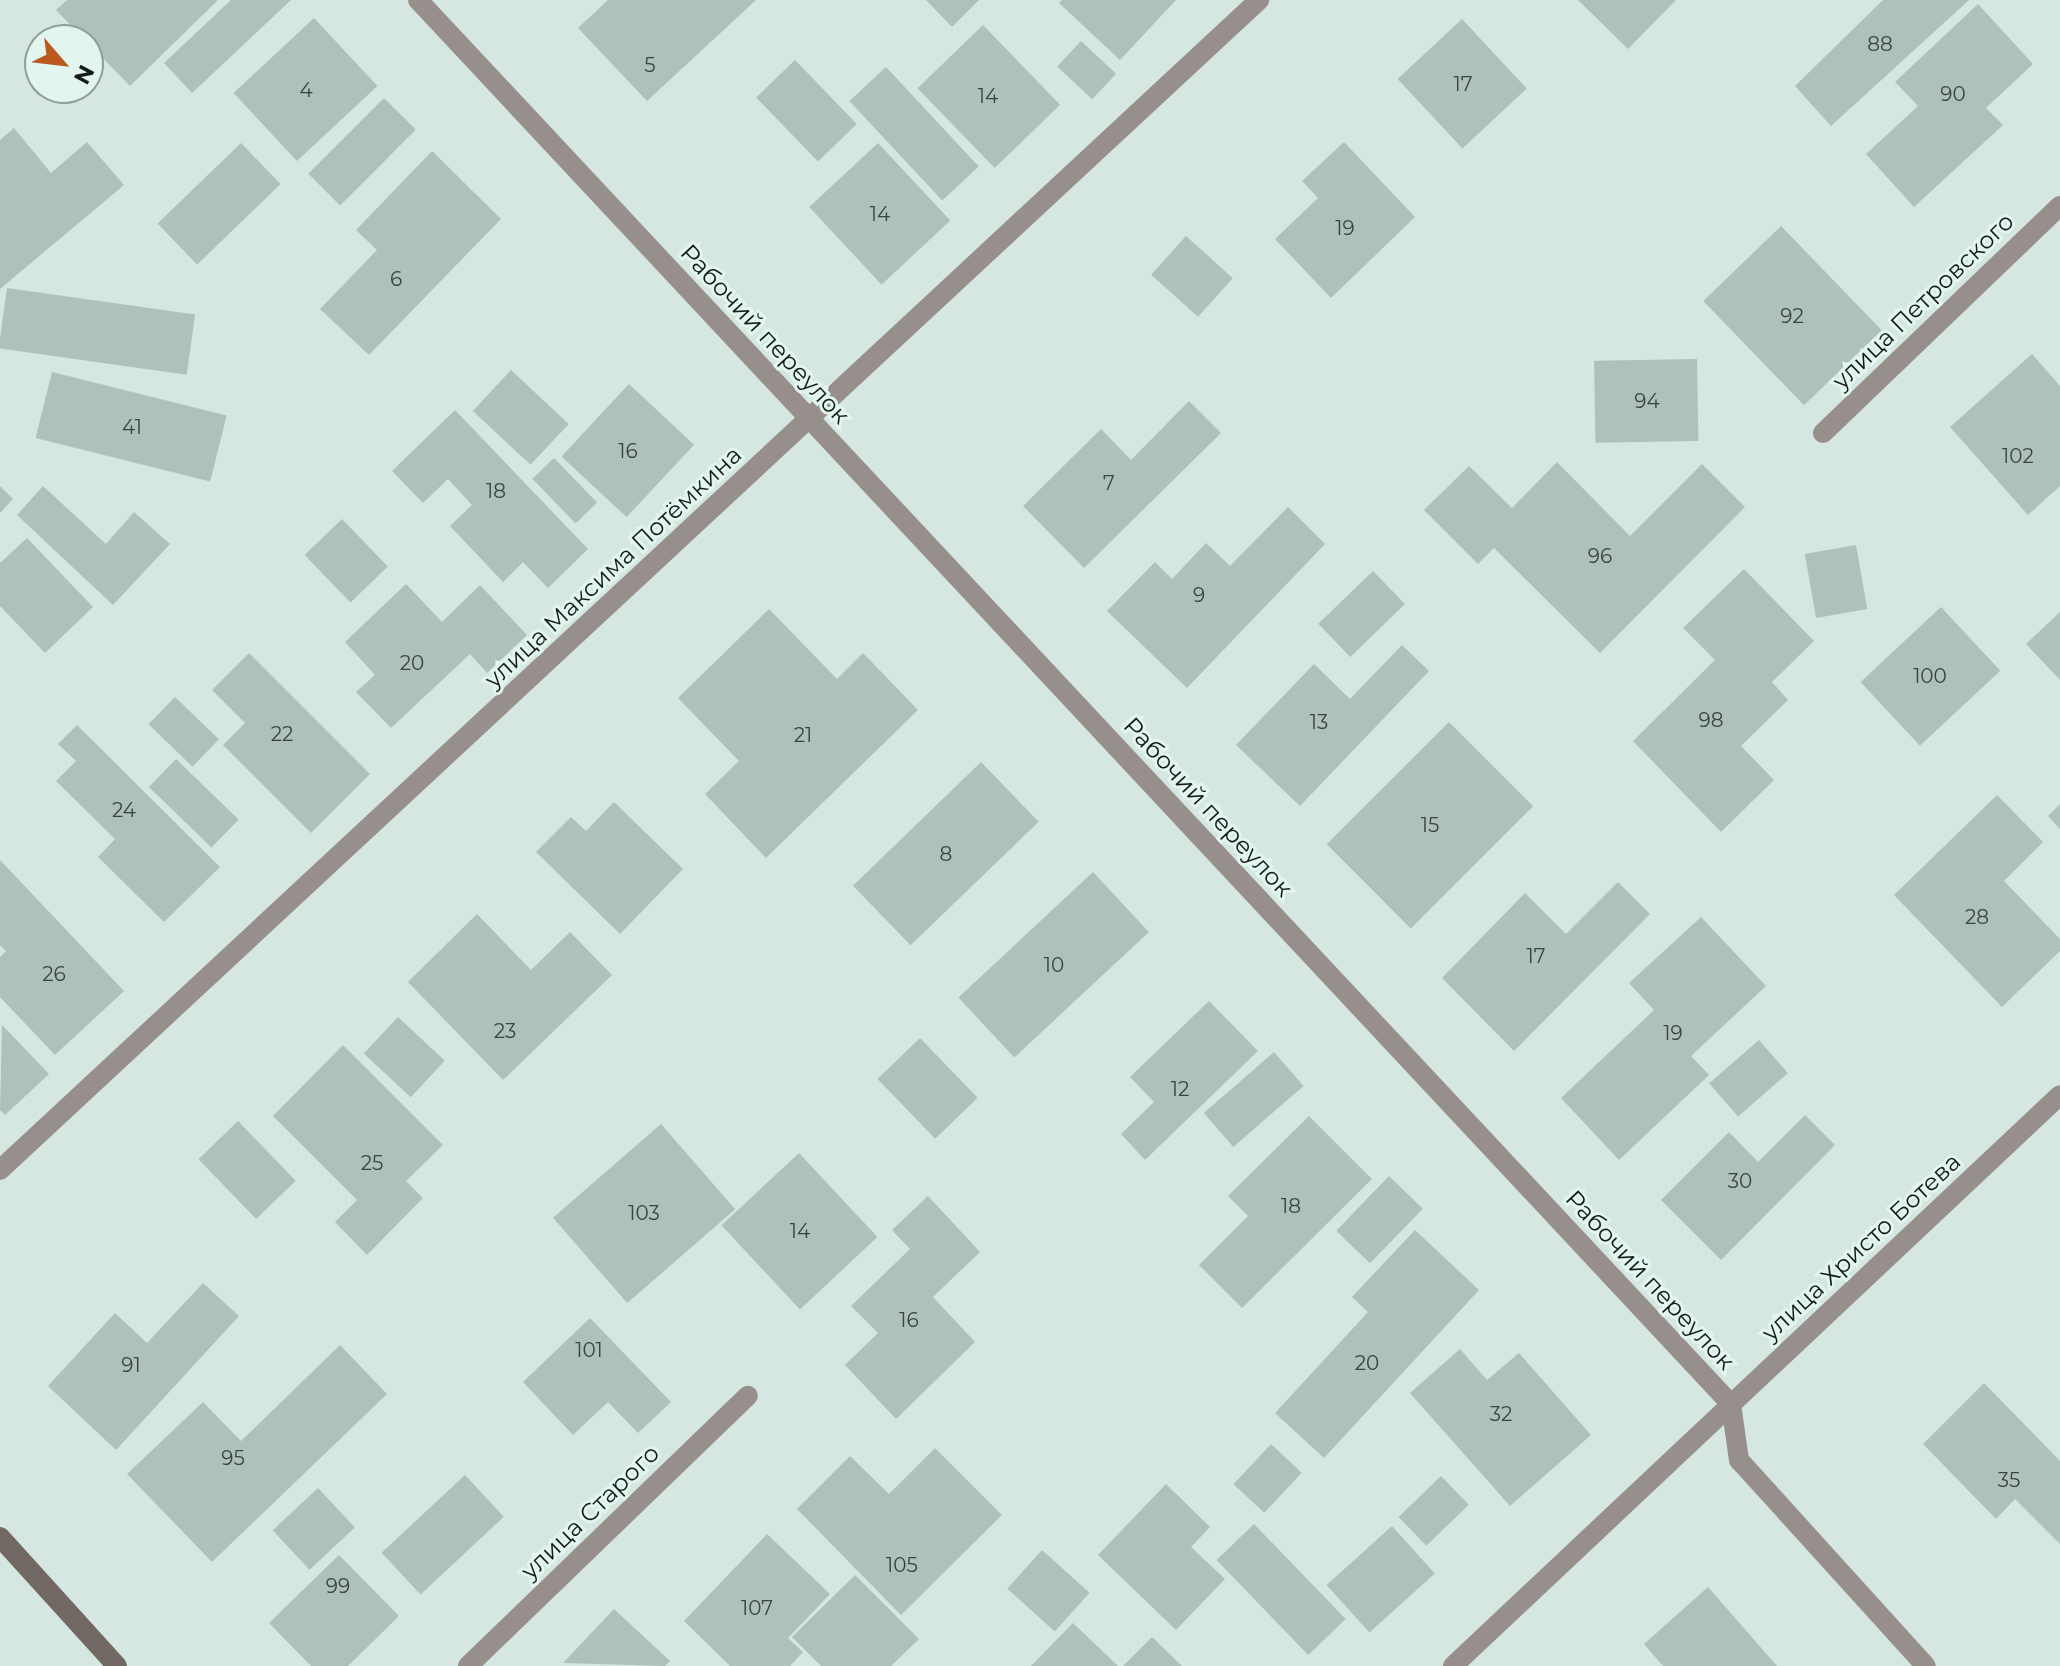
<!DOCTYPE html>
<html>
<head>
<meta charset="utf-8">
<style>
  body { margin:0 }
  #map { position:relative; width:2060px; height:1666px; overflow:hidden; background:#d6e7e2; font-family:Montserrat,sans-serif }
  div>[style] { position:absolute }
  .building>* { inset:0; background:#afc1bb; transform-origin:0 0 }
  .street>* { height:20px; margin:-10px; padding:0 10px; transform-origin:10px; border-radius:10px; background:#968f8c }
  .secondary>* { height:20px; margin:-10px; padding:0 10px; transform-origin:10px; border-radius:10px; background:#716863 }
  span { translate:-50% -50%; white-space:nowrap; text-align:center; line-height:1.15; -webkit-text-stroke:6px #e3f5ef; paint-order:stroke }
  .number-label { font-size:20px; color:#3c4442 }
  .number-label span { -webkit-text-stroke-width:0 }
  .street-label { font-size:24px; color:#151b19 }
  .north { position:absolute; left:24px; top:24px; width:80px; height:80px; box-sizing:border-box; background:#e3f5ef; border:2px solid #919e99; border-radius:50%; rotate:118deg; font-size:22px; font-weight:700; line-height:32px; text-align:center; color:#151b19 }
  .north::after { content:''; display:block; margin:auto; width:28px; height:36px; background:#bb581e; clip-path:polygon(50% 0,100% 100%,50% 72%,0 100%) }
</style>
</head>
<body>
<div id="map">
  <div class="building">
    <i style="clip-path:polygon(67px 0,218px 0,130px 86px,56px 10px)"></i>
    <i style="clip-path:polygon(231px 0,291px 0,192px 93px,164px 63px)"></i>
    <i style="clip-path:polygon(608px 0,756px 0,647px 101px,578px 28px)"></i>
    <i style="clip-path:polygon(926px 0,979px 0,952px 27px)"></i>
    <i style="clip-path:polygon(1062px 0,1176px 0,1120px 60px,1059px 3px)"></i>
    <i style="clip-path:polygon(1578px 0,1676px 0,1628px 49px)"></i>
    <i style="clip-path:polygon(1883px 0,1969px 0,1831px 126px,1795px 86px)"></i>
    <i style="clip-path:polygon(1978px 4px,2033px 64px,1986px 108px,2003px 125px,1914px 207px,1866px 154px,1918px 106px,1895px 82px)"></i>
    <i style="left:314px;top:18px;width:93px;height:110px;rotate:47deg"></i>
    <i style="left:1462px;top:19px;width:95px;height:88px;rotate:47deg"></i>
    <i style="left:983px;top:25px;width:111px;height:91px;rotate:46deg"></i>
    <i style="left:1081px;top:41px;width:48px;height:35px;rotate:43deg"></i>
    <i style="left:795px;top:60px;width:89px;height:54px;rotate:46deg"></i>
    <i style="left:886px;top:67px;width:136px;height:50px;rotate:47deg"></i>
    <i style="left:384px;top:98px;width:45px;height:107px;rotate:45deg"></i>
    <i style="clip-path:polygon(14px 128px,51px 173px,87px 142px,124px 185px,0 289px,0 140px)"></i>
    <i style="clip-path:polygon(1344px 142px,1415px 217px,1331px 298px,1275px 239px,1318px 198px,1302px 181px)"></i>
    <i style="left:241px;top:143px;width:57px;height:116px;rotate:46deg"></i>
    <i style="left:878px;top:143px;width:106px;height:94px;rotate:47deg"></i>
    <i style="clip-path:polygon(432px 151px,501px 219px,369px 355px,320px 309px,377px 250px,356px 230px)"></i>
    <i style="left:1781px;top:226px;width:145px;height:108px;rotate:46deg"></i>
    <i style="left:1186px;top:236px;width:63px;height:52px;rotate:42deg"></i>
    <i style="left:7px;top:288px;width:190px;height:61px;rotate:8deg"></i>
    <i style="clip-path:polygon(2032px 354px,2060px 386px,2060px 486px,2028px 515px,1950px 427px)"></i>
    <i style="left:1697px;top:359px;width:82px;height:103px;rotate:89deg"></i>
    <i style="left:511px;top:370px;width:79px;height:56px;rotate:43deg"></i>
    <i style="left:52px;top:372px;width:180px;height:68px;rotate:14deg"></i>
    <i style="left:629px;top:384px;width:89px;height:99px;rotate:43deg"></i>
    <i style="clip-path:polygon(1189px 401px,1221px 433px,1084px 568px,1023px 506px,1101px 429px,1131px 460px)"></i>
    <i style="clip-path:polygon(455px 410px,588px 549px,548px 588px,523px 562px,503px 582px,450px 526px,472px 505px,448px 479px,423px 503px,392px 471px)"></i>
    <i style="left:554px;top:458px;width:62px;height:30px;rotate:46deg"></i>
    <i style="clip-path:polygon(1557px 462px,1630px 536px,1702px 464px,1745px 507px,1600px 653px,1494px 548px,1478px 564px,1424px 510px,1469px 466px,1512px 508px)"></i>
    <i style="clip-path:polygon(0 486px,13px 499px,0 513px)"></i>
    <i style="clip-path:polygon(43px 486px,106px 544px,134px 512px,170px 544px,113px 605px,17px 515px)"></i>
    <i style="clip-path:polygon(1288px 507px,1325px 544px,1187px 688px,1107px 611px,1155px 562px,1172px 579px,1206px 543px,1230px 566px)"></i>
    <i style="left:342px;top:519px;width:66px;height:52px;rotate:46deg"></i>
    <i style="clip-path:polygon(27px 538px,93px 607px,45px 653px,0 606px,0 563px)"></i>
    <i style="left:1856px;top:545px;width:65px;height:52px;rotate:80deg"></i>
    <i style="clip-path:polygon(1744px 569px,1814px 641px,1772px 682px,1788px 700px,1741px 746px,1774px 780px,1721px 832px,1633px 741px,1715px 660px,1683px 628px)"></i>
    <i style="left:1373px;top:571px;width:46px;height:76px;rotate:46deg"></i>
    <i style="clip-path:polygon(406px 584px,442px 622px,480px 585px,527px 635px,487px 673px,470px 654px,391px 728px,356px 692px,375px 675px,345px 642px)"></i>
    <i style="left:1941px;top:607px;width:87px;height:110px;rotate:47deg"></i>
    <i style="clip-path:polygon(769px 609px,837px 679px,863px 653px,918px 710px,766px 858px,705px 794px,739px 761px,678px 698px)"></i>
    <i style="clip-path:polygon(2060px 612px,2060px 680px,2026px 644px)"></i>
    <i style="clip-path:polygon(1402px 645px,1429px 671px,1300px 806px,1236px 745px,1314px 664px,1350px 699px)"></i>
    <i style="clip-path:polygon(249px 653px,370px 774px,311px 833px,223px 745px,245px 723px,212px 690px)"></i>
    <i style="left:175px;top:697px;width:61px;height:38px;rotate:44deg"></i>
    <i style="left:1449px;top:722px;width:119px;height:173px;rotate:45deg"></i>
    <i style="clip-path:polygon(77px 725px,220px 867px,164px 922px,98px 857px,115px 839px,56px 781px,76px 761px,58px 744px)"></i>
    <i style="left:176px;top:759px;width:87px;height:39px;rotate:44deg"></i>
    <i style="left:981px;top:762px;width:83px;height:178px;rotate:46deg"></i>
    <i style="clip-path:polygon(1997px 795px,2043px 842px,2004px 881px,2060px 939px,2060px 951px,2002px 1007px,1894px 895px)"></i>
    <i style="clip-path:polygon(614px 802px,683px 869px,620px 934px,536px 852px,571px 817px,586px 831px)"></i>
    <i style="clip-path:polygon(2060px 804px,2060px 829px,2048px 816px)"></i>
    <i style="clip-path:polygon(0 860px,124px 991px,55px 1055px,0 997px,0 957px,6px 951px,0 945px)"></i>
    <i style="left:1093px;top:872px;width:82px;height:184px;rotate:47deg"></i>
    <i style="clip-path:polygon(1618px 882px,1650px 914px,1514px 1051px,1442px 978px,1525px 893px,1566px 934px)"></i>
    <i style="clip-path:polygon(477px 914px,531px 970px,570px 932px,612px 975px,503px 1080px,408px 982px)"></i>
    <i style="clip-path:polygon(1701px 917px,1766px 986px,1691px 1056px,1709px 1075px,1619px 1160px,1561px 1098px,1654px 1010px,1629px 983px)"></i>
    <i style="clip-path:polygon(1209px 1001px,1258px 1051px,1145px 1160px,1121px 1134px,1154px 1102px,1130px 1077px)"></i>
    <i style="left:398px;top:1017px;width:64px;height:50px;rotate:43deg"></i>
    <i style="clip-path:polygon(2px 1025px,49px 1074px,5px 1115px,0 1110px)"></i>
    <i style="left:920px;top:1038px;width:83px;height:59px;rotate:46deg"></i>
    <i style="left:1759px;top:1040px;width:44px;height:66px;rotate:49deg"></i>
    <i style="clip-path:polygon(343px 1045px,443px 1145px,406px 1181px,423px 1198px,367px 1255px,335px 1222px,357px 1200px,273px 1116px)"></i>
    <i style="left:1274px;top:1052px;width:45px;height:93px;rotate:49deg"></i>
    <i style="clip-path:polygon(1805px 1115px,1835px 1145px,1721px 1260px,1661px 1200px,1729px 1132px,1758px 1162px)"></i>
    <i style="clip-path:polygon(1309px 1116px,1372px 1179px,1242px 1308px,1199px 1265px,1248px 1216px,1228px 1196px)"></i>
    <i style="left:238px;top:1121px;width:83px;height:55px;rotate:46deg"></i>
    <i style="left:661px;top:1124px;width:113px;height:143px;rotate:49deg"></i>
    <i style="left:799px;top:1153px;width:115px;height:106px;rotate:47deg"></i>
    <i style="left:1389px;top:1176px;width:47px;height:76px;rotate:44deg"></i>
    <i style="clip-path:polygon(928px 1196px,980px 1252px,933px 1297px,975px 1342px,896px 1419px,845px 1365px,878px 1333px,851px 1306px,910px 1249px,892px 1230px)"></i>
    <i style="clip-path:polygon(1415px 1230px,1479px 1290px,1324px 1458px,1275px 1413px,1368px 1312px,1352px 1297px)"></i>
    <i style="clip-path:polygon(203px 1283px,239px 1316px,116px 1450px,48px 1386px,115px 1313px,147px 1343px)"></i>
    <i style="clip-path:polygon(590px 1318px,671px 1402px,638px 1433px,608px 1402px,573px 1435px,523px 1382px)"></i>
    <i style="clip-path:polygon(340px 1345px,387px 1394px,212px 1562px,127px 1474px,203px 1402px,241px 1441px)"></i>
    <i style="clip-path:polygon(1460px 1349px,1487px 1380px,1519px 1353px,1591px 1435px,1510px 1506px,1410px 1393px)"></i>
    <i style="clip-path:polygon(1984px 1383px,2060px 1461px,2060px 1544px,2015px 1499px,1996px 1519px,1923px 1444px)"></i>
    <i style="left:1271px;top:1444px;width:42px;height:55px;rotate:43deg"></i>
    <i style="clip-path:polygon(935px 1448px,1002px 1515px,901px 1615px,797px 1509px,850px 1456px,889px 1494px)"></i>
    <i style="left:465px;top:1475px;width:57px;height:114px;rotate:47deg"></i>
    <i style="left:1441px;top:1476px;width:40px;height:59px;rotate:46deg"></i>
    <i style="clip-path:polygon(1166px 1484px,1210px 1527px,1191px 1547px,1225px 1579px,1176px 1630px,1098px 1555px)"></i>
    <i style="left:318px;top:1488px;width:54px;height:62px;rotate:47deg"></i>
    <i style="left:1254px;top:1524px;width:132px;height:52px;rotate:46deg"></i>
    <i style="left:1392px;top:1526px;width:64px;height:88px;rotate:48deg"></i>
    <i style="clip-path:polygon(767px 1534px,830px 1594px,788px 1638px,803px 1652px,790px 1666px,730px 1666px,684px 1621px)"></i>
    <i style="left:1042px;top:1550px;width:64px;height:52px;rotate:42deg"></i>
    <i style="clip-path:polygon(339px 1555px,399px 1616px,348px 1666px,311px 1666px,269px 1623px)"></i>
    <i style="clip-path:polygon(855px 1575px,919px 1639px,891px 1666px,821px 1666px,792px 1637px)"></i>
    <i style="clip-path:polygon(1708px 1587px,1777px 1666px,1663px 1666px,1644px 1644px)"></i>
    <i style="clip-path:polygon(614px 1609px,670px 1661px,665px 1666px,563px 1663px)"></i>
    <i style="clip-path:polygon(1073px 1623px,1118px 1666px,1031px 1666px)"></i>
    <i style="clip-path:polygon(1152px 1637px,1182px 1666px,1123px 1666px)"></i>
  </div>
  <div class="street">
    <i style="left:418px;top:0;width:1922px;rotate:46.92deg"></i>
    <i style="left:1731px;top:1404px;width:57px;rotate:81.9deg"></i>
    <i style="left:1739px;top:1460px;width:278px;rotate:47.8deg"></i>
    <i style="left:1823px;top:433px;width:328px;rotate:-43.8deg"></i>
    <i style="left:0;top:1170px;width:1719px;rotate:-42.9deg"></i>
    <i style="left:468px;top:1666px;width:389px;rotate:-44deg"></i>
    <i style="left:1453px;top:1666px;width:833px;rotate:-43.25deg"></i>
  </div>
  <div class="secondary">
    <i style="left:0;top:1537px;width:174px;rotate:47.8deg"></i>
  </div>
  <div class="number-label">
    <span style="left:1880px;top:44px">88</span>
    <span style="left:650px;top:65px">5</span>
    <span style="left:1463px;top:84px">17</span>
    <span style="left:306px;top:90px">4</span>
    <span style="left:1953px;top:94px">90</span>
    <span style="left:988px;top:96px">14</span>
    <span style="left:880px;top:214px">14</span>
    <span style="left:1345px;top:228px">19</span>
    <span style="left:396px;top:279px">6</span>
    <span style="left:1792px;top:316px">92</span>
    <span style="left:1647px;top:401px">94</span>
    <span style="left:132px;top:427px">41</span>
    <span style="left:628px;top:451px">16</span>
    <span style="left:2018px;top:456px">102</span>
    <span style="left:1109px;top:483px">7</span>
    <span style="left:496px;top:491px">18</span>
    <span style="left:1600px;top:556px">96</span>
    <span style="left:1199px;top:595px">9</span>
    <span style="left:412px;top:663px">20</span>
    <span style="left:1930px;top:676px">100</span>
    <span style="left:1711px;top:720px">98</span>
    <span style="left:1319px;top:722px">13</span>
    <span style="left:282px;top:734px">22</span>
    <span style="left:803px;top:735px">21</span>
    <span style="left:124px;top:810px">24</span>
    <span style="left:1430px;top:825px">15</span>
    <span style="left:946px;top:854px">8</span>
    <span style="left:1977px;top:917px">28</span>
    <span style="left:1536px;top:956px">17</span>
    <span style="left:1054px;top:965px">10</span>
    <span style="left:54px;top:974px">26</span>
    <span style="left:505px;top:1031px">23</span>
    <span style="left:1673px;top:1033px">19</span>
    <span style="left:1180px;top:1089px">12</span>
    <span style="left:372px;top:1163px">25</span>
    <span style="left:1740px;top:1181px">30</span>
    <span style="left:1291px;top:1206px">18</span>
    <span style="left:644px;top:1213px">103</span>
    <span style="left:800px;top:1231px">14</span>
    <span style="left:909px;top:1320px">16</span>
    <span style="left:589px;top:1350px">101</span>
    <span style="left:1367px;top:1363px">20</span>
    <span style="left:131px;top:1365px">91</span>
    <span style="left:1501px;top:1414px">32</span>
    <span style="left:233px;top:1458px">95</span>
    <span style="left:2009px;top:1480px">35</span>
    <span style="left:902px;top:1565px">105</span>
    <span style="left:338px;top:1586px">99</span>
    <span style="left:757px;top:1608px">107</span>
  </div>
  <div class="street-label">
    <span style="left:1923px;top:301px;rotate:-44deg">улица Петровского</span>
    <span style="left:765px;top:334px;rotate:47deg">Рабочий переулок</span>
    <span style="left:613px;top:567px;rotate:-43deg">улица Максима Потёмкина</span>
    <span style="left:1208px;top:807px;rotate:47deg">Рабочий переулок</span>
    <span style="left:1861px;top:1247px;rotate:-43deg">улица Христо Ботева</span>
    <span style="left:1650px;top:1280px;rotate:47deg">Рабочий переулок</span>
    <span style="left:590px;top:1512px;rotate:-44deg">улица Старого</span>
  </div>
  <div class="north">N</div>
</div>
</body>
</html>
